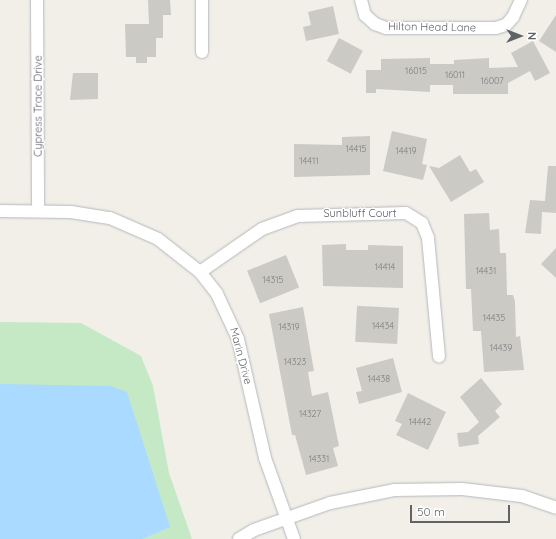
<!DOCTYPE html>
<html>
<head>
<meta charset="utf-8">
<style>
  body { margin:0 }
  #map { position:relative; width:556px; height:539px; overflow:hidden; background:#f1efe8; font-family:Quicksand,sans-serif }
  div>[style] { position:absolute }
  .green>* { inset:0; background:#c5e8c5 }
  .water>* { inset:0; background:#aadaff }
  .building>* { inset:0; background:#cccac5; transform-origin:0 0 }
  .roads { filter:drop-shadow(0 0 1px #b5b8bc) drop-shadow(0 0 1px #b5b8bc) }
  .minor>* { height:12px; margin:-6px; padding:0 6px; transform-origin:6px; border-radius:6px; background:#fff }
  span { translate:-50% -50%; white-space:nowrap; text-align:center; line-height:1.15; -webkit-text-stroke:3px #fff; paint-order:stroke }
  .number-label { font-size:9px; color:#7a7d7f }
  .number-label span { -webkit-text-stroke-width:0 }
  .street-label { font-size:11px; color:#5f6368 }
  .north { position:absolute; left:500px; top:16px; width:40px; height:40px; -webkit-text-stroke:3px #fff; paint-order:stroke; rotate:90deg; font-size:11px; font-weight:700; line-height:16px; text-align:center; color:#5f6368 }
  .north::after { content:''; display:block; margin:auto; width:14px; height:18px; background:#5f6368; clip-path:polygon(50% 0,100% 100%,50% 72%,0 100%) }
  .scale { position:absolute; left:410px; top:505px; width:100px; height:18px; box-sizing:border-box; border:2px solid #5f6368; border-top:0; padding-left:5px; font-size:12px; line-height:14px; white-space:nowrap; color:#5f6368; -webkit-text-stroke:3px #fff; paint-order:stroke }
</style>
</head>
<body>
<div id="map">
  <div class="green">
    <i style="clip-path:polygon(0 322px,81px 323px,141px 356px,153px 386px,169px 473px,192px 539px,0 539px)"></i>
  </div>
  <div class="water">
    <i style="clip-path:polygon(0 384px,110px 386px,127px 392px,170px 527px,142px 539px,0 539px)"></i>
  </div>
  <div class="building">
    <i style="clip-path:polygon(148px 0,170px 0,171px 15px,163px 15px,163px 38px,156px 38px,156px 57px,147px 57px,147px 63px,136px 63px,136px 57px,126px 57px,125px 24px,149px 24px)"></i>
    <i style="clip-path:polygon(333px 6px,339px 34px,306px 41px,303px 27px,311px 25px,308px 12px)"></i>
    <i style="clip-path:polygon(556px 15px,556px 52px,539px 41px)"></i>
    <i style="left:339px;top:38px;width:27px;height:26px;rotate:28deg"></i>
    <i style="clip-path:polygon(533px 41px,550px 73px,535px 81px,530px 71px,508px 83px,508px 94px,453px 94px,453px 85px,430px 85px,430px 92px,376px 89px,376px 93px,366px 93px,366px 70px,381px 70px,381px 59px,430px 58px,430px 64px,454px 64px,454px 60px,489px 58px,489px 68px,518px 67px,511px 53px)"></i>
    <i style="clip-path:polygon(73px 73px,98px 73px,98px 99px,70px 100px)"></i>
    <i style="clip-path:polygon(392px 131px,427px 139px,422px 164px,427px 165px,423px 180px,383px 171px)"></i>
    <i style="clip-path:polygon(370px 136px,370px 175px,294px 177px,294px 144px,342px 145px,342px 137px)"></i>
    <i style="clip-path:polygon(460px 155px,470px 172px,476px 169px,484px 182px,451px 202px,429px 166px,439px 168px)"></i>
    <i style="clip-path:polygon(548px 166px,556px 166px,556px 213px,542px 212px,541px 234px,525px 233px,530px 200px,545px 201px)"></i>
    <i style="clip-path:polygon(489px 213px,490px 230px,499px 229px,500px 253px,506px 253px,507px 295px,513px 295px,515px 301px,516px 337px,520px 336px,524px 370px,484px 372px,481px 331px,473px 331px,471px 289px,466px 289px,464px 214px)"></i>
    <i style="clip-path:polygon(346px 244px,346px 250px,368px 250px,368px 245px,403px 246px,403px 288px,323px 286px,322px 245px)"></i>
    <i style="clip-path:polygon(556px 248px,556px 278px,541px 264px)"></i>
    <i style="left:286px;top:255px;width:35px;height:42px;rotate:68deg"></i>
    <i style="clip-path:polygon(303px 307px,314px 371px,308px 372px,312px 396px,328px 392px,339px 446px,333px 448px,338px 466px,306px 475px,295px 435px,292px 435px,269px 314px)"></i>
    <i style="left:399px;top:308px;width:36px;height:42px;rotate:93deg"></i>
    <i style="clip-path:polygon(393px 358px,402px 392px,359px 404px,356px 392px,362px 391px,356px 368px)"></i>
    <i style="clip-path:polygon(481px 378px,502px 404px,495px 411px,500px 417px,478px 436px,479px 444px,459px 447px,457px 433px,468px 432px,479px 422px,460px 397px)"></i>
    <i style="clip-path:polygon(408px 393px,446px 412px,428px 450px,396px 435px,402px 424px,395px 421px)"></i>
  </div>
  <div class="roads">
    <div class="minor">
      <i style="left:37px;top:0;width:211px;rotate:89.7deg"></i>
      <i style="left:202px;top:0;width:52px;rotate:90deg"></i>
      <i style="left:361px;top:0;width:16px;rotate:75deg"></i>
      <i style="left:365px;top:15px;width:13px;rotate:42deg"></i>
      <i style="left:375px;top:24px;width:12px;rotate:20deg"></i>
      <i style="left:386px;top:28px;width:110px"></i>
      <i style="left:496px;top:28px;width:10px;rotate:-17deg"></i>
      <i style="left:506px;top:25px;width:11px;rotate:-49deg"></i>
      <i style="left:513px;top:17px;width:19px;rotate:-65deg"></i>
      <i style="left:0;top:211px;width:71px;rotate:0.8deg"></i>
      <i style="left:71px;top:212px;width:39px;rotate:9deg"></i>
      <i style="left:110px;top:218px;width:52px;rotate:23.6deg"></i>
      <i style="left:158px;top:239px;width:53px;rotate:38.2deg"></i>
      <i style="left:200px;top:272px;width:28px;rotate:52deg"></i>
      <i style="left:217px;top:294px;width:50px;rotate:65deg"></i>
      <i style="left:238px;top:339px;width:122px;rotate:77.2deg"></i>
      <i style="left:265px;top:458px;width:86px;rotate:70.3deg"></i>
      <i style="left:200px;top:272px;width:75px;rotate:-34.7deg"></i>
      <i style="left:262px;top:229px;width:38px;rotate:-20deg"></i>
      <i style="left:298px;top:216px;width:108px;rotate:-1.6deg"></i>
      <i style="left:406px;top:213px;width:19px;rotate:32deg"></i>
      <i style="left:422px;top:223px;width:16px;rotate:68deg"></i>
      <i style="left:428px;top:238px;width:119px;rotate:84.7deg"></i>
      <i style="left:239px;top:539px;width:17px;rotate:-31deg"></i>
      <i style="left:254px;top:530px;width:81px;rotate:-19.6deg"></i>
      <i style="left:330px;top:503px;width:65px;rotate:-11.5deg"></i>
      <i style="left:394px;top:490px;width:68px;rotate:-0.8deg"></i>
      <i style="left:462px;top:489px;width:60px;rotate:6.7deg"></i>
      <i style="left:522px;top:496px;width:36px;rotate:19deg"></i>
    </div>
  </div>
  <div class="number-label">
    <span style="left:416px;top:71px">16015</span>
    <span style="left:455px;top:75px">16011</span>
    <span style="left:492px;top:81px">16007</span>
    <span style="left:356px;top:149px">14415</span>
    <span style="left:406px;top:151px">14419</span>
    <span style="left:309px;top:161px">14411</span>
    <span style="left:385px;top:267px">14414</span>
    <span style="left:486px;top:271px">14431</span>
    <span style="left:273px;top:280px">14315</span>
    <span style="left:494px;top:318px">14435</span>
    <span style="left:383px;top:326px">14434</span>
    <span style="left:289px;top:327px">14319</span>
    <span style="left:501px;top:348px">14439</span>
    <span style="left:295px;top:362px">14323</span>
    <span style="left:379px;top:379px">14438</span>
    <span style="left:310px;top:414px">14327</span>
    <span style="left:420px;top:422px">14442</span>
    <span style="left:319px;top:459px">14331</span>
  </div>
  <div class="street-label">
    <span style="left:432px;top:27px;rotate:1deg">Hilton Head Lane</span>
    <span style="left:38px;top:106px;rotate:-90deg">Cypress Trace Drive</span>
    <span style="left:360px;top:213px">Sunbluff Court</span>
    <span style="left:241px;top:356px;rotate:75deg">Marin Drive</span>
  </div>
  <div class="north">N</div>
  <div class="scale">50 m</div>
</div>
</body>
</html>
